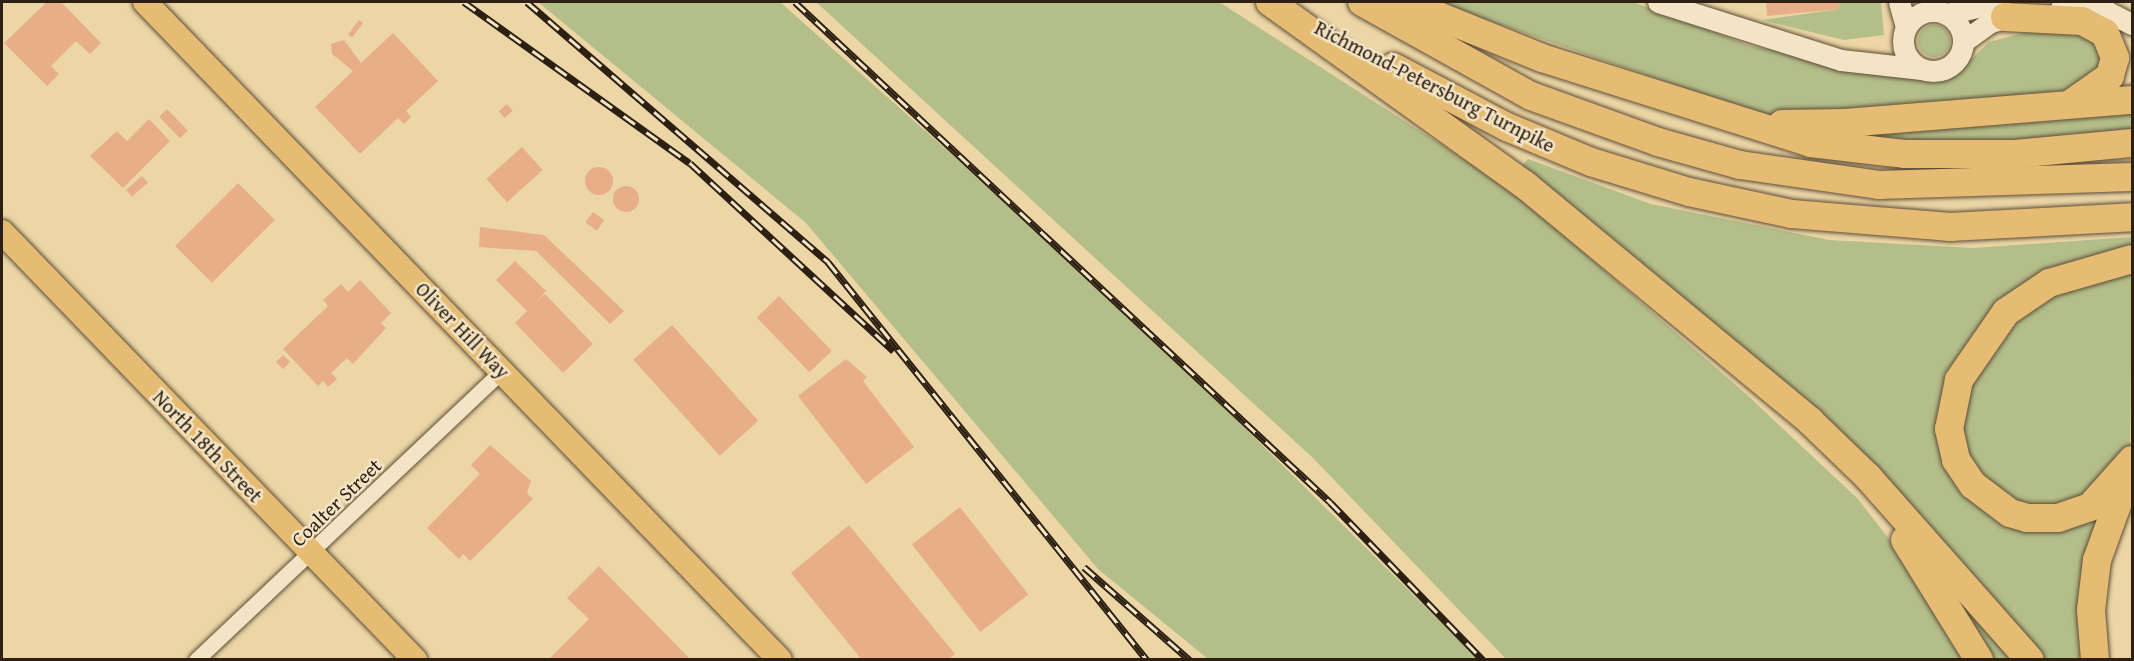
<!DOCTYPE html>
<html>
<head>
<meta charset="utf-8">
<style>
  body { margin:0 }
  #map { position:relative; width:2134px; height:661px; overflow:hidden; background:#ecd6a6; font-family:"Gentium Book Plus",serif }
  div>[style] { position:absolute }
  .green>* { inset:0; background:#b4be89 }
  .round { border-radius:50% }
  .building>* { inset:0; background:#e7ae88; transform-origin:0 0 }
  .roads { filter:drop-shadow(0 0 2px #5d4e38) drop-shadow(0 0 2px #5d4e38) }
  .street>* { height:15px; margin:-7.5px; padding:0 7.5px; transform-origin:7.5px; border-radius:7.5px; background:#f3e4c5 }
  .secondary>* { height:21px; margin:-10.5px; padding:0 10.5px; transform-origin:10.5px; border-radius:10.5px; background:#f3e4c5 }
  .secondary>.ring { margin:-10.5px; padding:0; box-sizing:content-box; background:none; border:21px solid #f3e4c5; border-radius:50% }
  .primary>* { height:24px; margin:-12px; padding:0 12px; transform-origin:12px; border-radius:12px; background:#e6bb73 }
  .highway>* { height:28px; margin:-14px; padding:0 14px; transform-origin:14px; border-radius:14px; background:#e6bb73 }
  .rail>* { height:7px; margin-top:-3.5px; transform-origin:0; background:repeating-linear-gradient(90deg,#f3e4c5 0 14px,#2d2013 0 28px); box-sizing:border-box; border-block:2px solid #2d2013 }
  span { translate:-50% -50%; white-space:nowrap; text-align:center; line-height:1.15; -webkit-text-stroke:5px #f3e4c5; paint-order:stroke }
  .street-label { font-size:20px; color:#2d2013 }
  .frame { position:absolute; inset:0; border:3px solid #2d2013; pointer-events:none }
</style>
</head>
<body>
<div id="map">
  <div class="green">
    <i style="clip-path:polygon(538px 2px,780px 2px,992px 190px,1233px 416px,1478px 659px,1208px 659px,1098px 569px,806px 223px)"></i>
    <i style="clip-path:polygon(816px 2px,1219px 2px,1512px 190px,1746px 394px,1858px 499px,1906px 561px,1962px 659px,1506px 659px,1313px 458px)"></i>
    <i style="clip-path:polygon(1434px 2px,1633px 2px,1751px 46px,1934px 80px,1954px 76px,1989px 42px,2034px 30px,2078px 28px,2109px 55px,2079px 90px,1766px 116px)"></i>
    <i style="clip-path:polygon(1838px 2px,1881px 2px,1884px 35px,1844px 40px,1762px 20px,1839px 9px)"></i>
    <i class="round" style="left:1918px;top:25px;width:32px;height:32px"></i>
    <i style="clip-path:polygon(2132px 109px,2132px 137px,1958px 147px,1826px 132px)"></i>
    <i style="clip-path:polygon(1528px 159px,1651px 204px,1829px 240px,1972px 248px,2132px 237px,2132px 251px,2064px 267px,1948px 389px,1982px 504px,2107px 506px,2088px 659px,2039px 659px,1970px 580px,1521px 167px)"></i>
    <i style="clip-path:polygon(2132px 269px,2130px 452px,2073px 506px,2028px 508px,1979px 479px,1959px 435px,1972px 374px,2032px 304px)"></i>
    <i style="clip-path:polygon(1944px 578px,2016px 659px,1986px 659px)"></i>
  </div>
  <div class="building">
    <i style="clip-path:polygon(47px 2px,61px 2px,101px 43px,90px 54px,76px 41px,51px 66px,59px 74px,47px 86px,4px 43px)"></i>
    <i style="clip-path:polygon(1766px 2px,1838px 2px,1839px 9px,1767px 16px)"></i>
    <i style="left:359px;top:20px;width:5px;height:18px;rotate:37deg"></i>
    <i style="clip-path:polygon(393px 33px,438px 81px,406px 111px,411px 117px,404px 124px,398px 118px,360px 154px,315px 107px,353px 71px,332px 54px,331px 44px,344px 40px,361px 63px)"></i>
    <i style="left:507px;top:104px;width:9px;height:11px;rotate:49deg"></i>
    <i style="left:167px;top:109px;width:30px;height:11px;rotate:46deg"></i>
    <i style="clip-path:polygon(149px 119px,170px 141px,123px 188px,90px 156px,117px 131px,127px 141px)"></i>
    <i style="left:522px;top:147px;width:31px;height:48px;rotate:48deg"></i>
    <i class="round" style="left:585px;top:167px;width:28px;height:28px"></i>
    <i style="left:142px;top:176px;width:9px;height:21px;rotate:49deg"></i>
    <i style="left:238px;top:183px;width:52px;height:89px;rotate:45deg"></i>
    <i class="round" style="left:613px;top:186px;width:26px;height:26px"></i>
    <i style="left:593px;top:212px;width:14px;height:13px;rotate:36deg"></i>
    <i style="clip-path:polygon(480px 227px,544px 235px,624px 311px,610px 324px,536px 251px,479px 247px)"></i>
    <i style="clip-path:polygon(515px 261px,546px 291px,536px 302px,545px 294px,593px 344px,563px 373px,515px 323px,527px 311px,496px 280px)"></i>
    <i style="clip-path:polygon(360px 280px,391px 313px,381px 323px,386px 328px,353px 364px,347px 358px,331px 373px,337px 379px,328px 387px,323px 381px,318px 386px,283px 349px,328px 306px,323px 300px,341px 284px,348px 292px)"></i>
    <i style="left:779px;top:296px;width:76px;height:31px;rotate:46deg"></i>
    <i style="left:672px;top:325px;width:129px;height:52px;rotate:48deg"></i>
    <i style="left:283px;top:355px;width:10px;height:10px;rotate:45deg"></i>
    <i style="clip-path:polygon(846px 359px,867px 377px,863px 381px,914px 447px,866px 484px,798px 396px)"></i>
    <i style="clip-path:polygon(490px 445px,531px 481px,527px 493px,533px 499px,470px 561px,463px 554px,459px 559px,427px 528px,480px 474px,471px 465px)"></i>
    <i style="left:960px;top:507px;width:111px;height:61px;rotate:52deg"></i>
    <i style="clip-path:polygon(849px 525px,955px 654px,948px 660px,862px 660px,791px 573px)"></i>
    <i style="clip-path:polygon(599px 566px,691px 660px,548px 660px,589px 619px,567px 598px)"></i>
  </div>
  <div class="roads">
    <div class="street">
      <i style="left:196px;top:660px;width:421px;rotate:-43.4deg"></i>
    </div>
    <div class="secondary">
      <i style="left:1658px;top:2px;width:192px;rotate:17.6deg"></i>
      <i style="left:1841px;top:60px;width:81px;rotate:6.4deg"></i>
      <i style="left:1899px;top:2px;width:26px;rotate:74deg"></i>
      <i style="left:2061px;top:8px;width:47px;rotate:4.9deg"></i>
      <i style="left:2108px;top:12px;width:27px;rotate:27deg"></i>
      <i class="ring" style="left:1903px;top:11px;width:39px;height:39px"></i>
      <i style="left:1947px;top:14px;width:53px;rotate:-13deg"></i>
      <i style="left:1964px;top:41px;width:32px;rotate:-36deg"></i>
      <i style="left:1990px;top:22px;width:30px;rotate:-15deg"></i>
    </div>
    <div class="primary">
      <i style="left:145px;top:2px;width:914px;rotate:46.02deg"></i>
      <i style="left:2px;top:232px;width:595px;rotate:46.02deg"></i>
    </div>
    <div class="highway">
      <i style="left:1270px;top:2px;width:314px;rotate:35.7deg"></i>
      <i style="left:1525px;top:185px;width:370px;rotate:39.6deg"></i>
      <i style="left:1810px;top:421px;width:81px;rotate:44deg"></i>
      <i style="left:1868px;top:477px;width:244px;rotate:48.5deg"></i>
      <i style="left:1362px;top:2px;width:193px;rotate:29.1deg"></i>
      <i style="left:1531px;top:96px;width:135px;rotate:19.9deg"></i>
      <i style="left:1658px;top:142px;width:85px;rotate:15.7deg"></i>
      <i style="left:1740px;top:165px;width:140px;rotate:8.2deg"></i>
      <i style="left:1879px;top:185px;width:253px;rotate:-1.8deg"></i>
      <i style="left:1404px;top:2px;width:149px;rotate:22.1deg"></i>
      <i style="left:1542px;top:58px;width:282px;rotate:17.5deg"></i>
      <i style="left:1811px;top:143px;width:94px;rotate:6.7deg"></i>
      <i style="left:1904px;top:154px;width:111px"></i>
      <i style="left:2015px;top:154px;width:118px;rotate:-5.4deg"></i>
      <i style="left:2005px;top:17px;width:77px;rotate:3deg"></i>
      <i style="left:2082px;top:21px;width:26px;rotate:28deg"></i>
      <i style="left:2105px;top:33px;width:27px;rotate:68deg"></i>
      <i style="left:2115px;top:58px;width:19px;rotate:106deg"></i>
      <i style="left:2110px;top:76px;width:45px;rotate:144.9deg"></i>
      <i style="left:1393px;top:67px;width:129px;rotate:27.8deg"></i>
      <i style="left:1507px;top:127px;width:91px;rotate:22.6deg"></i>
      <i style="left:1591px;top:162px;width:102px;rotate:17deg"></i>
      <i style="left:1689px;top:192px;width:105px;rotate:12.1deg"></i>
      <i style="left:1792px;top:214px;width:159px;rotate:4.7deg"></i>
      <i style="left:1950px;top:227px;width:182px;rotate:-3.1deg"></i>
      <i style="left:1782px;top:124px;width:63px;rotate:-0.9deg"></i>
      <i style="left:1845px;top:123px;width:288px;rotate:-4.6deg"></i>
      <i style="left:2132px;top:259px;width:86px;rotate:163.9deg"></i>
      <i style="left:2049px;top:283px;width:52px;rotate:146deg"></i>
      <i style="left:2006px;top:312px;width:83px;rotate:124.7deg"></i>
      <i style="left:1959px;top:380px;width:50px;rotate:101.5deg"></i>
      <i style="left:1949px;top:429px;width:32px;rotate:77deg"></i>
      <i style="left:1956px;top:460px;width:30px;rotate:56deg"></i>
      <i style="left:1973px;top:485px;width:46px;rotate:37.1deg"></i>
      <i style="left:2010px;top:513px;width:18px;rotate:16deg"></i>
      <i style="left:2027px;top:518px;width:31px"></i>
      <i style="left:2058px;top:518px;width:34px;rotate:-19deg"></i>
      <i style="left:2090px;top:507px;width:63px;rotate:-48.2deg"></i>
      <i style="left:1905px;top:540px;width:141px;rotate:58.3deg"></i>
      <i style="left:2095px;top:660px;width:50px;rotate:-94.6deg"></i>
      <i style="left:2091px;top:610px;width:50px;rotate:-83.2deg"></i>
      <i style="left:2097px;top:560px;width:82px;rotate:-70deg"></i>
    </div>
  </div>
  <div class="rail">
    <i style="left:464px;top:2px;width:277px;rotate:35.5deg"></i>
    <i style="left:690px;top:163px;width:277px;rotate:42.7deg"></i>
    <i style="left:527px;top:2px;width:398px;rotate:40.8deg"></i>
    <i style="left:828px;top:262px;width:510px;rotate:51.29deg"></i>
    <i style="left:795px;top:2px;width:732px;rotate:43.06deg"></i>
    <i style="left:1330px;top:502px;width:220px;rotate:45.9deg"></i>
    <i style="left:1084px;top:567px;width:141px;rotate:41.3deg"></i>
  </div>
  <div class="street-label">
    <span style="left:1435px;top:86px;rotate:27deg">Richmond-Petersburg Turnpike</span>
    <span style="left:463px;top:330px;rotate:46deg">Oliver Hill Way</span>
    <span style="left:208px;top:446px;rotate:46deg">North 18th Street</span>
    <span style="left:336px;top:502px;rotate:-44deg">Coalter Street</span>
  </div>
  <div class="frame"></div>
</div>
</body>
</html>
